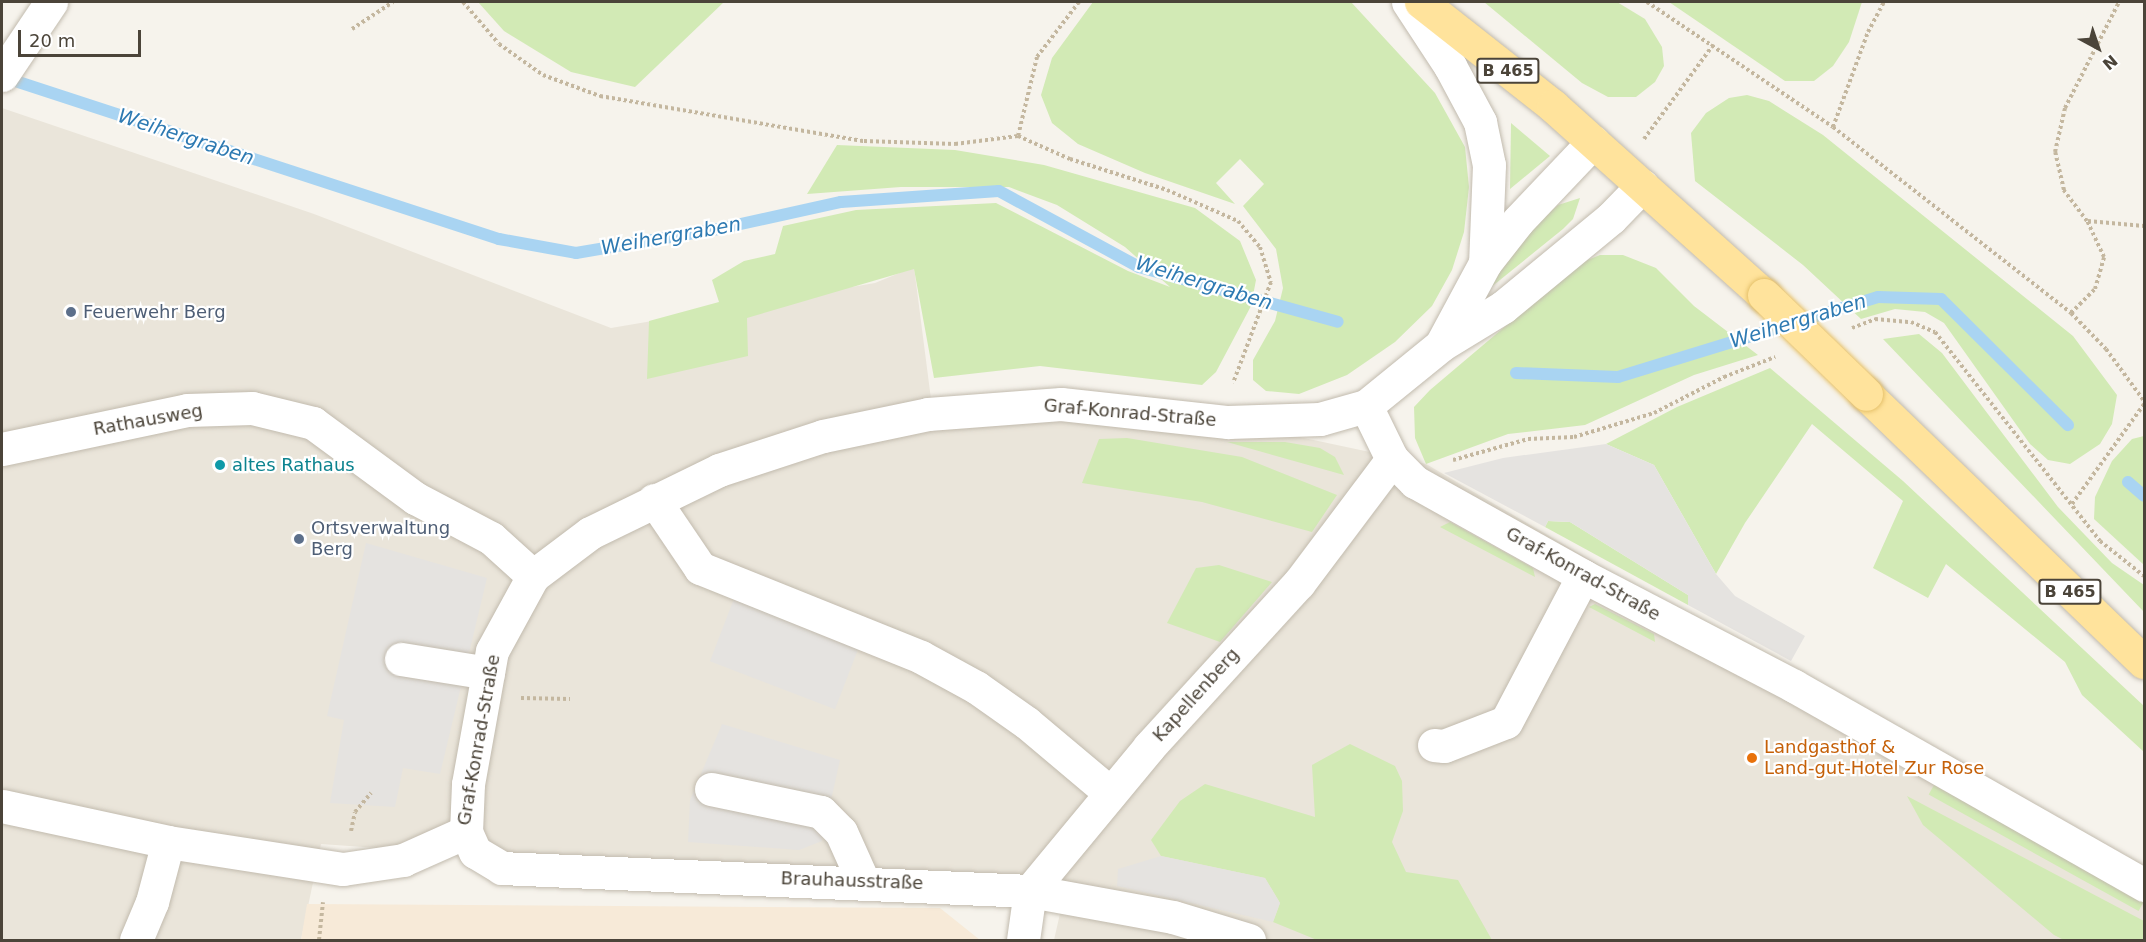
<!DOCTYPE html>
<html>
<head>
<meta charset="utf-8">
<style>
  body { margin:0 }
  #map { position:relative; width:2146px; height:942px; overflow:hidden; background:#f6f3ec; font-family:"DejaVu Sans",sans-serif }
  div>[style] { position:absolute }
  .residential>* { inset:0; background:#eae5da }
  .commercial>* { inset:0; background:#f7ead8 }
  .green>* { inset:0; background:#d2eab5; transform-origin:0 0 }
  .parking>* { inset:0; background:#e5e3e0; transform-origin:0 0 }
  .stream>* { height:12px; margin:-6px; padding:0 6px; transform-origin:6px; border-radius:6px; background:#a9d4f2 }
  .path>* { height:4px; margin-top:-2px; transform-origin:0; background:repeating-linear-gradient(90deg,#c4b79f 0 3px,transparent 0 6px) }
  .roads { filter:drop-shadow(0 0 2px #c2bbae) drop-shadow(0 0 2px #c2bbae) }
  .minor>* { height:33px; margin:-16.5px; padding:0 16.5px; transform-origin:16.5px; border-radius:16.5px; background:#fff }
  .major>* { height:33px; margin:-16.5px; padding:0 16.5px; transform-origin:16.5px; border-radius:16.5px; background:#ffe39c }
  .bridges { filter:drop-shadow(0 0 2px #e6c16a) drop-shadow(0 0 2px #e6c16a) }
  .major-bridge>* { height:33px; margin:-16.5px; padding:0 16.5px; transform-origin:16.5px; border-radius:16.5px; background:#ffe39c }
  .dots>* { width:16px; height:16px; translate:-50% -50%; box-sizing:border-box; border:3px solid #fff; border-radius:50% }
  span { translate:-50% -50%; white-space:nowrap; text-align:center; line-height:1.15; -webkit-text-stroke:4.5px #fff; paint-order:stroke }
  .shield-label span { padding:2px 4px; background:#fff; border:2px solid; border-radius:4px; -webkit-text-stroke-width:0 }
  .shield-label { font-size:16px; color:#4b4439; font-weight:700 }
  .service-label { font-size:18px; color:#4e5e75 }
  .left { translate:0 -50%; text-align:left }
  .street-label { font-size:18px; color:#4b4439 }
  .culture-label { font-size:18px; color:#0d838f }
  .food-label { font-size:18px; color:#c56008 }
  .water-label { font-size:20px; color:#2e7ab2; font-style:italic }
  .frame { position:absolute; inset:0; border:3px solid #4b4439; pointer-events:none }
  .north { position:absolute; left:2068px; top:18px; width:60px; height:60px; -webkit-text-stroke:4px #fff; paint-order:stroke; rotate:140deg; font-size:16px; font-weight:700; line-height:24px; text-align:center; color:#4b4439 }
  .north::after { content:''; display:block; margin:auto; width:21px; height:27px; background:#4b4439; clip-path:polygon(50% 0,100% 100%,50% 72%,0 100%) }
  .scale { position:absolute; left:18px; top:30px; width:123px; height:27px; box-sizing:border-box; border:3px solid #4b4439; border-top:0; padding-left:8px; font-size:18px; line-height:21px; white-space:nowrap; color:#4b4439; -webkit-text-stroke:4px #fff; paint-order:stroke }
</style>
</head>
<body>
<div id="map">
  <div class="residential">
    <i style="clip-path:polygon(2px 108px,314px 214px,611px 328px,875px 283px,914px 267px,932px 407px,1225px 421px,1426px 464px,2144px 884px,2144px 940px,1054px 940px,1064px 896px,321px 844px,301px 940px,2px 940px)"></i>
  </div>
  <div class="commercial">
    <i style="clip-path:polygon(307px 904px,940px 908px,980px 940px,301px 940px)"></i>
  </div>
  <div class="green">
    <i style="clip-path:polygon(478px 2px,724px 2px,635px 87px,571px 72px,504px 31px)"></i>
    <i style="clip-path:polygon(1093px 2px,1351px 2px,1435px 93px,1465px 147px,1469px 187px,1464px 232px,1452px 270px,1432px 306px,1395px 342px,1347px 375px,1299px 394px,1266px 391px,1253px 380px,1253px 360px,1275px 321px,1283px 288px,1276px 249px,1243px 206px,1264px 184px,1240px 159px,1216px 183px,1235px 204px,1145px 173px,1078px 144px,1052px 123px,1041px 95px,1052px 58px)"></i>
    <i style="clip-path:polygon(1484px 2px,1617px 2px,1645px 19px,1662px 47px,1664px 66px,1655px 82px,1636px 97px,1608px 97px,1582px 83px)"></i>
    <i style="clip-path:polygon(1669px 2px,1862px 2px,1849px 42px,1833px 66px,1814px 81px,1785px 81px)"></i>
    <i style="clip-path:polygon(1747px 95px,1769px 101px,1823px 135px,2073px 336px,2117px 395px,2112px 424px,2100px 444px,2070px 464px,2048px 460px,2030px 444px,1944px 323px,1925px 312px,1895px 309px,1861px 319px,1803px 265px,1695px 181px,1691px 133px,1706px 113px,1729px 98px)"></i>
    <i style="clip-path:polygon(1511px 123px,1550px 156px,1510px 189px)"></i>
    <i style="clip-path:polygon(837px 145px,955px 150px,1044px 165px,1195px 208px,1240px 241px,1256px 280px,1251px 306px,1216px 372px,1202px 385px,1040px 366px,934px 378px,914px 269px,747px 318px,748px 356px,647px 379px,649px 321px,719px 302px,712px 280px,744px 261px,775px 254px,783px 226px,856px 210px,996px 203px,1128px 271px,1170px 287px,1125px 247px,1057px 205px,1009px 187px,901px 187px,807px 194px)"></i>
    <i style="clip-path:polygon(1580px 198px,1573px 219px,1563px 229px,1485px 292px,1537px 223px,1558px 205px)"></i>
    <i style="clip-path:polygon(1600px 255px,1623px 255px,1656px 268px,1694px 306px,1758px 355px,1694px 375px,1585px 425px,1508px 434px,1426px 464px,1415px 438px,1414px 407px,1430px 390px,1580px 263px)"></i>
    <i style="clip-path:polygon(1919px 334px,1942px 353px,2058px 507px,2112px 563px,2144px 585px,2144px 612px,1883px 339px)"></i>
    <i style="clip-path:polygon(1770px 368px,1903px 481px,2144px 706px,2144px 752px,2082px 695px,2065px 662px,1946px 564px,1928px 598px,1873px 568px,1903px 501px,1812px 424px,1745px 523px,1716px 574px,1654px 465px,1606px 444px,1677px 407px)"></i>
    <i style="clip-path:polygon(2144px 436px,2144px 565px,2094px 519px,2095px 497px,2112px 461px,2132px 439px)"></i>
    <i style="clip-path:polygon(1127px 438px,1242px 457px,1337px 495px,1312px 532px,1202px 502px,1082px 483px,1099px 439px)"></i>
    <i style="clip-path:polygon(1227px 442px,1285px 442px,1320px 448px,1335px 457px,1344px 475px)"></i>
    <i style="clip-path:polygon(1548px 521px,1570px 522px,1688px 595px,1688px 605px,1545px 527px)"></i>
    <i style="clip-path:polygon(1450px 522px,1533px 568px,1535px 577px,1440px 527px)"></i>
    <i style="clip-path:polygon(1219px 565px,1272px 582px,1220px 642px,1167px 623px,1196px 568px)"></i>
    <i style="clip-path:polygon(1595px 604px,1654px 634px,1655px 642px,1589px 607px)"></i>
    <i style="clip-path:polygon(1350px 744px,1395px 766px,1402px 781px,1403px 811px,1392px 842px,1406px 872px,1458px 880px,1492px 940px,1317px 940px,1273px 922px,1280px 903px,1265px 878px,1161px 856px,1151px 840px,1180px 801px,1205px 784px,1315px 817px,1312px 765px)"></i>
    <i style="left:1934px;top:785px;width:240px;height:11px;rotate:29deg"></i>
    <i style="clip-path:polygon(1907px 796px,2144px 921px,2144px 940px,2064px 940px,2054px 935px,1923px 825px)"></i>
  </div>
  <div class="parking">
    <i style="clip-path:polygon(1606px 444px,1654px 465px,1716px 574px,1735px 596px,1805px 636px,1791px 661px,1688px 605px,1688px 595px,1570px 522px,1548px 521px,1545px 527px,1444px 473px,1503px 458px)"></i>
    <i style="clip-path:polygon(366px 543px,487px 578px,440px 774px,403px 768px,395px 807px,330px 803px,344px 720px,327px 716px)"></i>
    <i style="left:735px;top:596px;width:134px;height:70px;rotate:21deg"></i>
    <i style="clip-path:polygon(722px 724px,840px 760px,822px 841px,799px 850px,688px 842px,690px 800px)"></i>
    <i style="clip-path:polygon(1161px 856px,1265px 878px,1280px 903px,1273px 922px,1117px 886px,1118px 869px)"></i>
  </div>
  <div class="stream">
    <i style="left:3px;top:77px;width:522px;rotate:18.09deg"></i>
    <i style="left:499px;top:239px;width:78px;rotate:10.3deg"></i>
    <i style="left:576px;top:253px;width:144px;rotate:-9.6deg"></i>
    <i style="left:718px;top:229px;width:126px;rotate:-12.4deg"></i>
    <i style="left:841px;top:202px;width:158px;rotate:-4deg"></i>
    <i style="left:999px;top:191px;width:159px;rotate:28.5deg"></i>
    <i style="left:1139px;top:267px;width:206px;rotate:15.4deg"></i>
    <i style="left:1516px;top:373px;width:102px;rotate:2.2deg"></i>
    <i style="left:1618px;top:377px;width:272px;rotate:-17.1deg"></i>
    <i style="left:1878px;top:297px;width:63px;rotate:1.8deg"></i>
    <i style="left:1941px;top:299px;width:179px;rotate:44.8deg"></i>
    <i style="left:2128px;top:482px;width:21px;rotate:41deg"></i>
  </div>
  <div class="path">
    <i style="left:463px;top:2px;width:55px;rotate:49.4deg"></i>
    <i style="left:499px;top:44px;width:54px;rotate:35.2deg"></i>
    <i style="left:543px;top:75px;width:61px;rotate:20.2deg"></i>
    <i style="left:600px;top:96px;width:268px;rotate:9.7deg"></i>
    <i style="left:864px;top:141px;width:91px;rotate:1.9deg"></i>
    <i style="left:955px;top:144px;width:64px;rotate:-7.2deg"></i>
    <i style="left:1079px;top:2px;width:69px;rotate:127.4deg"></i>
    <i style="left:1037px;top:57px;width:81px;rotate:103.5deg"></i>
    <i style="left:1018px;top:136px;width:57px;rotate:23.9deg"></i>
    <i style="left:1070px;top:159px;width:102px;rotate:17.7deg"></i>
    <i style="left:1167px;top:190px;width:77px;rotate:23.6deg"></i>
    <i style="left:1238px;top:221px;width:34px;rotate:50deg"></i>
    <i style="left:1260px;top:247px;width:37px;rotate:73deg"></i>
    <i style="left:1271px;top:282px;width:108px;rotate:110.6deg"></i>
    <i style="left:1647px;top:2px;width:224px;rotate:33.9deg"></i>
    <i style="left:1833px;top:127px;width:302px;rotate:38deg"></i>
    <i style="left:2071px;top:313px;width:50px;rotate:45.8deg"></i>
    <i style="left:2106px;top:349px;width:64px;rotate:53.8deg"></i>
    <i style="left:352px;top:29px;width:49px;rotate:-33.4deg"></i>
    <i style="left:1833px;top:127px;width:101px;rotate:-69.8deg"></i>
    <i style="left:1868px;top:32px;width:34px;rotate:-62deg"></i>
    <i style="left:1644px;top:139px;width:117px;rotate:-53.7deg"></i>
    <i style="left:2088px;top:221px;width:56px;rotate:5.1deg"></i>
    <i style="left:2071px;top:313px;width:34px;rotate:-45deg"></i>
    <i style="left:2095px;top:289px;width:33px;rotate:-74deg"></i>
    <i style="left:2104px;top:257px;width:40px;rotate:-115deg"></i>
    <i style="left:2087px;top:221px;width:39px;rotate:-127deg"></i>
    <i style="left:2064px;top:190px;width:39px;rotate:-103deg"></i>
    <i style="left:2055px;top:152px;width:45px;rotate:-77.2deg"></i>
    <i style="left:2065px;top:108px;width:119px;rotate:-63deg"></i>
    <i style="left:1852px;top:328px;width:25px;rotate:-21deg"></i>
    <i style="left:1875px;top:319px;width:36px;rotate:5deg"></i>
    <i style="left:1911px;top:322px;width:26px;rotate:23deg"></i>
    <i style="left:1935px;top:332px;width:266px;rotate:51.7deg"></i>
    <i style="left:2100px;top:541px;width:56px;rotate:38.5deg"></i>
    <i style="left:1453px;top:460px;width:78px;rotate:-15.6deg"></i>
    <i style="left:1528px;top:439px;width:46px;rotate:-2.5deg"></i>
    <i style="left:1574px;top:437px;width:84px;rotate:-16.7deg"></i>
    <i style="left:1654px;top:413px;width:79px;rotate:-27.2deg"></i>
    <i style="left:1724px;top:377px;width:55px;rotate:-21.4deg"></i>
    <i style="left:2072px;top:504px;width:123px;rotate:-54.2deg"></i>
    <i style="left:521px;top:698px;width:49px;rotate:1.2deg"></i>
    <i style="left:351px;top:831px;width:19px;rotate:-78deg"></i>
    <i style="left:355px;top:812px;width:25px;rotate:-50deg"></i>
    <i style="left:319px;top:940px;width:38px;rotate:-84deg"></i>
  </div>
  <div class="roads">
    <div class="minor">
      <i style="left:1408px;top:2px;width:77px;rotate:56.7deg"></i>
      <i style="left:1450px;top:66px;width:64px;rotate:61.8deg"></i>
      <i style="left:1480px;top:122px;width:44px;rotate:78.2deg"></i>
      <i style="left:1489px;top:165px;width:98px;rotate:92.3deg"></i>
      <i style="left:2px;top:75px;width:88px;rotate:-56.1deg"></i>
      <i style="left:1442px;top:343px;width:91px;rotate:-61.7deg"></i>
      <i style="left:1485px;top:263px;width:53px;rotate:-51.8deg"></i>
      <i style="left:1518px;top:221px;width:109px;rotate:-46.5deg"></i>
      <i style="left:1366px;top:406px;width:59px;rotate:63.9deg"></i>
      <i style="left:1392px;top:459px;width:33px;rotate:45deg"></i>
      <i style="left:1415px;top:482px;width:193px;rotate:29.2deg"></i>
      <i style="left:1583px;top:576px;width:238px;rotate:27.5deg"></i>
      <i style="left:1794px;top:686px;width:403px;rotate:29.6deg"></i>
      <i style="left:2px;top:449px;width:189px;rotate:-11.9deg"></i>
      <i style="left:187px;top:410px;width:65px;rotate:-1.8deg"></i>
      <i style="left:252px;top:408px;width:63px;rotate:13.8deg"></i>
      <i style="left:313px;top:423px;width:127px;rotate:36.3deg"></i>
      <i style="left:415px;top:498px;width:86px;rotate:27.8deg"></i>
      <i style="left:491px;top:538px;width:57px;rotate:42.1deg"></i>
      <i style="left:654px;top:500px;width:82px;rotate:55.9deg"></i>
      <i style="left:700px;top:568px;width:238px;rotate:21.9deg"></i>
      <i style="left:921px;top:657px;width:63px;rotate:28.6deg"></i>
      <i style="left:976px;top:687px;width:62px;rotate:35.2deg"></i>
      <i style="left:1027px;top:723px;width:109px;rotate:40.1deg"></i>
      <i style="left:401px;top:659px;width:88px;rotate:9.1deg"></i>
      <i style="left:1434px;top:745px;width:10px;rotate:6deg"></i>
      <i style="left:1444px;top:746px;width:66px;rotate:-21.2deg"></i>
      <i style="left:1506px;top:722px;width:165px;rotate:-62.2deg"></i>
      <i style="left:711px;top:789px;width:112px;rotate:11.8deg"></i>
      <i style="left:821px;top:812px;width:28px;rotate:45deg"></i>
      <i style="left:841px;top:832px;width:54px;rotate:65.8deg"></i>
      <i style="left:2px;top:806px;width:170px;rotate:12.2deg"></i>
      <i style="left:168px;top:842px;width:177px;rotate:8.8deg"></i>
      <i style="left:343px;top:869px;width:61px;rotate:-8.5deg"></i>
      <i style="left:403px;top:860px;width:69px;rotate:-24deg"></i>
      <i style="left:136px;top:940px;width:41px;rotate:-67.2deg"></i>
      <i style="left:152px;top:902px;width:62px;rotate:-75.1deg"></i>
      <i style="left:1023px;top:940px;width:49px;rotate:-81.9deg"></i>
      <i style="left:1030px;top:891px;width:187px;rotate:-50.4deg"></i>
      <i style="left:1149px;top:747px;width:222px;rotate:-47.6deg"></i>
      <i style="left:1299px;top:583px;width:155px;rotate:-53.1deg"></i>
      <i style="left:1249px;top:940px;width:79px;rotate:-163.2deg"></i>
      <i style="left:1173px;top:917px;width:145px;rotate:-169.7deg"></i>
      <i style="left:1030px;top:891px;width:529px;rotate:-177.51deg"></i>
      <i style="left:502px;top:868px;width:31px;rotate:-149deg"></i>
      <i style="left:475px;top:852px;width:22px;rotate:-114deg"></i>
      <i style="left:466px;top:832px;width:48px;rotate:-87.6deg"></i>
      <i style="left:468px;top:784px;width:135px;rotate:-79.8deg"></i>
      <i style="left:492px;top:651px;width:85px;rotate:-61.3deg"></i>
      <i style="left:533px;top:576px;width:71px;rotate:-37deg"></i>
      <i style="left:590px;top:533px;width:144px;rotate:-26deg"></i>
      <i style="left:719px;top:470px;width:109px;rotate:-18.1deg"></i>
      <i style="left:823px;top:436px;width:107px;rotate:-11.8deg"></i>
      <i style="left:928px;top:414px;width:133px;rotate:-4.3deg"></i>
      <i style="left:1061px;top:404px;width:168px;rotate:6.2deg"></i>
      <i style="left:1228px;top:422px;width:92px;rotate:-1.9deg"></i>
      <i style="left:1320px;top:419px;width:48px;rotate:-15.8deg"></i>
      <i style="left:1366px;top:406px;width:97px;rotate:-39.1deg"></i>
      <i style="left:1441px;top:345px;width:73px;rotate:-31.5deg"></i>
      <i style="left:1503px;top:307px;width:140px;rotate:-39.5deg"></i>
      <i style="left:1611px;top:218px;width:45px;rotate:-45.9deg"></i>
    </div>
    <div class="major">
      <i style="left:1421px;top:2px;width:168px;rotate:38.2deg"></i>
      <i style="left:1553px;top:106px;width:283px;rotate:41.9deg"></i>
      <i style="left:1866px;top:394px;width:386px;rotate:44deg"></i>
    </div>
  </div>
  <div class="bridges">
    <div class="major-bridge">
      <i style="left:1764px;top:295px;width:142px;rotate:44.1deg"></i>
    </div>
  </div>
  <div class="dots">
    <i style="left:71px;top:312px;background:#5c6f8a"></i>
    <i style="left:220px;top:465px;background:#0f9aa8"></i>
    <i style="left:299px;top:539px;background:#5c6f8a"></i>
    <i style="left:1752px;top:758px;background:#e8710a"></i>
  </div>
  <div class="shield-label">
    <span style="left:1508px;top:71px">B 465</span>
    <span style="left:2070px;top:592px">B 465</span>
  </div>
  <div class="service-label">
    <span class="left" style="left:83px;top:312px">Feuerwehr Berg</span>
    <span class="left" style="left:311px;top:539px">Ortsverwaltung<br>Berg</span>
  </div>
  <div class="street-label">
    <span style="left:1130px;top:413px;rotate:5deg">Graf-Konrad-Straße</span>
    <span style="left:148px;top:420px;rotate:-10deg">Rathausweg</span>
    <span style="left:1583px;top:574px;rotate:29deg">Graf-Konrad-Straße</span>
    <span style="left:1196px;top:695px;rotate:-48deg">Kapellenberg</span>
    <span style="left:479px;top:740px;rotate:-80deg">Graf-Konrad-Straße</span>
    <span style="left:852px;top:881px;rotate:2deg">Brauhausstraße</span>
  </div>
  <div class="culture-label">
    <span class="left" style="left:232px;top:465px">altes Rathaus</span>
  </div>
  <div class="food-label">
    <span class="left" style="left:1764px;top:758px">Landgasthof &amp;<br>Land-gut-Hotel Zur Rose</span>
  </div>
  <div class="water-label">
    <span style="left:186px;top:137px;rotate:18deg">Weihergraben</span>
    <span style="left:671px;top:236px;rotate:-10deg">Weihergraben</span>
    <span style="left:1204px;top:283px;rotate:17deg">Weihergraben</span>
    <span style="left:1798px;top:321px;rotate:-17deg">Weihergraben</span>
  </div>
  <div class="frame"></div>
  <div class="north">N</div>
  <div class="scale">20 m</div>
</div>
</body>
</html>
